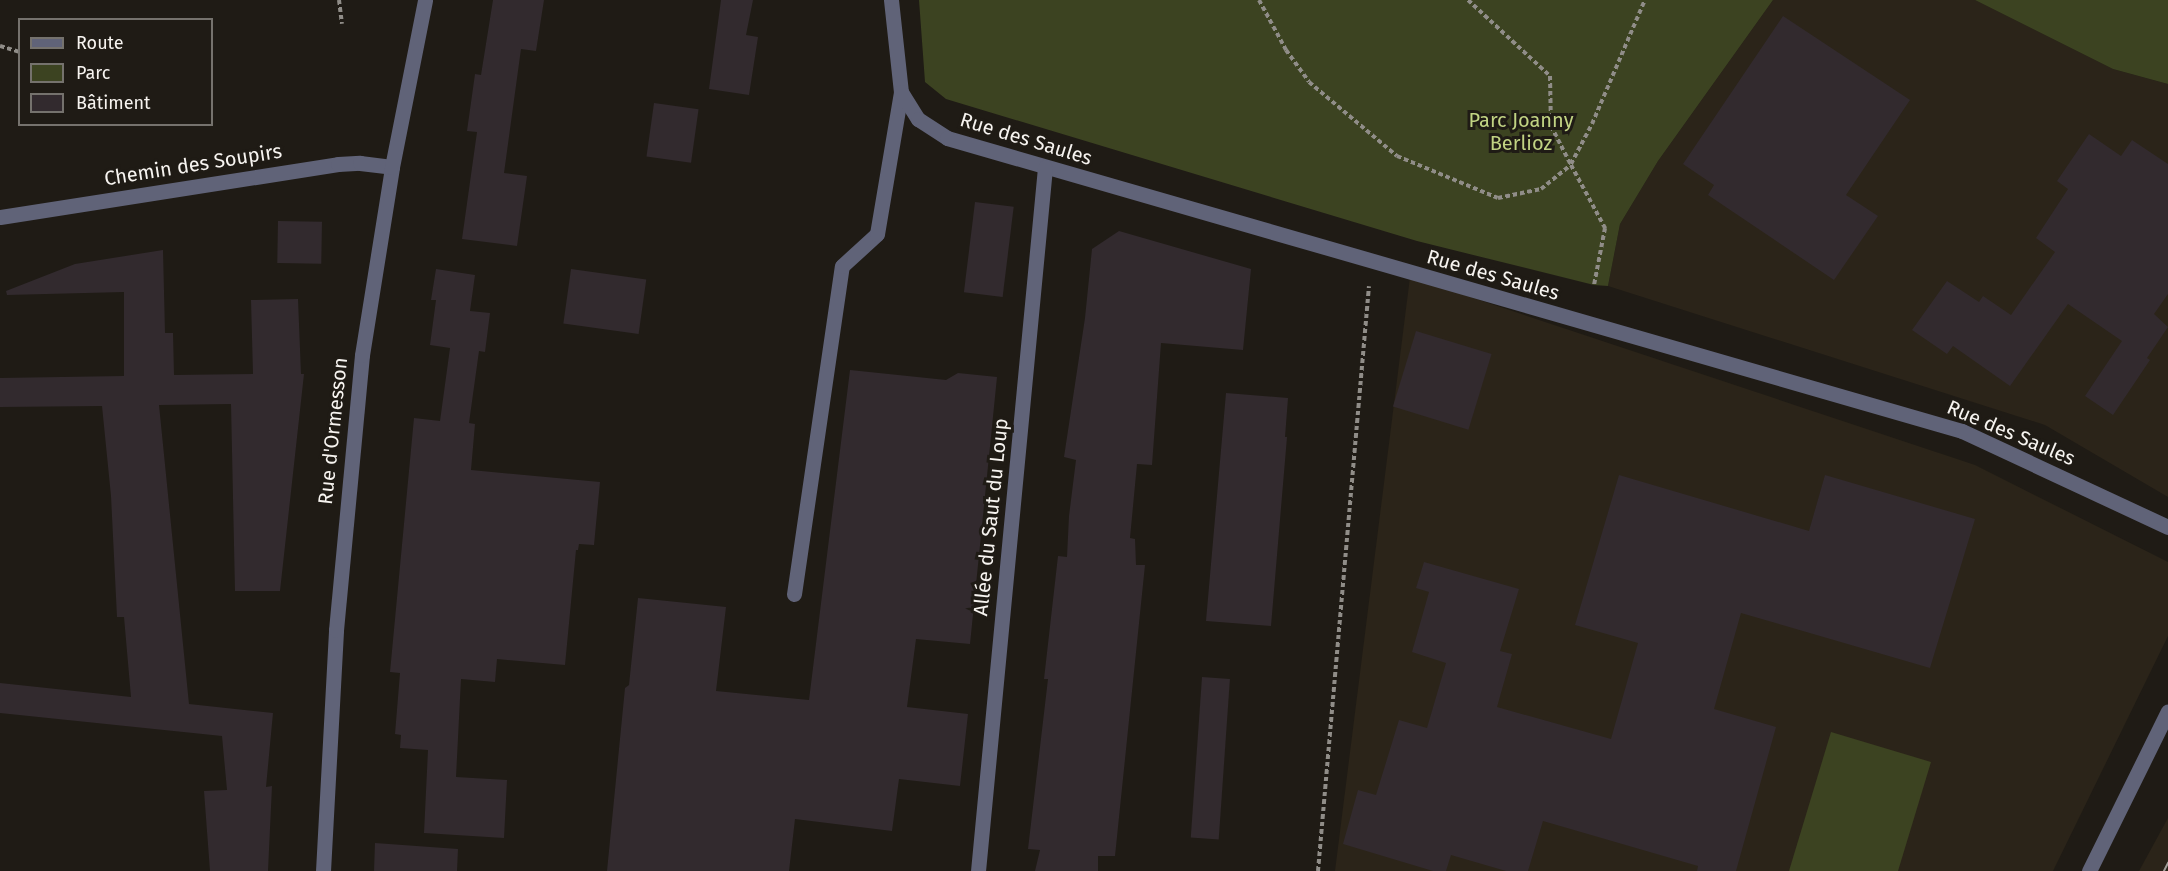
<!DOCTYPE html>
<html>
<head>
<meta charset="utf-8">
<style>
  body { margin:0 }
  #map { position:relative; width:2168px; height:871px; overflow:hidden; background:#1f1b15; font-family:"Fira Sans",sans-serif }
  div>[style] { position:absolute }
  .built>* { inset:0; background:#2b2419 }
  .green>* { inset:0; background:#3c4321 }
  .building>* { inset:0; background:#322a2e; transform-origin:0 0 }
  .path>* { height:4px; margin-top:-2px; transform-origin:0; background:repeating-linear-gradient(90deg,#908d88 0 4.5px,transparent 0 7.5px) }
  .lane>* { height:15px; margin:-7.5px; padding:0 7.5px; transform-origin:7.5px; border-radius:7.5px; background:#606378 }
  .street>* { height:15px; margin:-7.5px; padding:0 7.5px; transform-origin:7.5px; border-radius:7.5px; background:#606378 }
  .tram>* { height:1.5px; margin:-0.75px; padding:0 0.75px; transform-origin:0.75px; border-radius:0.75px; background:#a19e99 }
  span { translate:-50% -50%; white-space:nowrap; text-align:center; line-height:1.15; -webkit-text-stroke:6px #1f1b15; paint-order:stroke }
  .park-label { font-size:20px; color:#c1d383 }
  .street-label { font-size:20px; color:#f7f4f0 }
  .legend { position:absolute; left:18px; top:18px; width:195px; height:108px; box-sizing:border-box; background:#1f1b15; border:2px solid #75726d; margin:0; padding:8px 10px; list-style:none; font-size:18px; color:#f7f4f0 }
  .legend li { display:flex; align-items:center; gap:12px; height:30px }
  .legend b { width:30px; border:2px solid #75726d }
</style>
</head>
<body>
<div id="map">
  <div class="built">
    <i style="clip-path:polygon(1773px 0,1975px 0,2113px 69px,2168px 84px,2168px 497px,2045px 425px,1608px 286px,1620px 224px,1658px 161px)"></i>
    <i style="clip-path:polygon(1410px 277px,1975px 465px,2168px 562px,2168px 636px,2053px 871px,1335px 871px)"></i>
    <i style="clip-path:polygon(2168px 818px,2168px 871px,2139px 871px)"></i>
  </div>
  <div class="green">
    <i style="clip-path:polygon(919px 0,1773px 0,1658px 161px,1620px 224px,1608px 286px,1594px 285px,1417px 241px,946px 99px,925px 82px)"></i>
    <i style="clip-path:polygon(1975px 0,2168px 0,2168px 84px,2113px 69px)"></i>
    <i style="clip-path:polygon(1831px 732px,1931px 762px,1898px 871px,1789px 871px)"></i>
  </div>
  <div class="building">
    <i style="clip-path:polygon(493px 0,544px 0,536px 51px,521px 49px,504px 173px,527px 176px,517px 246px,462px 239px,477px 132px,467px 131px,475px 74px,481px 75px)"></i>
    <i style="clip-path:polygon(721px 0,753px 0,746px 35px,758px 37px,749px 95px,709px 89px)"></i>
    <i style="clip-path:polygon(1783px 16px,1910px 100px,1846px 195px,1878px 216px,1834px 280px,1708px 195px,1714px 185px,1683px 164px)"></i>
    <i style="left:654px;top:103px;width:45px;height:54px;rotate:8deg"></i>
    <i style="clip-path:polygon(2089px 134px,2121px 156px,2132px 140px,2168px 164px,2168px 294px,2154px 314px,2168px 327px,2147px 358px,2150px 360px,2113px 415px,2085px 396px,2122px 341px,2068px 304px,2010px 386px,1953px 346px,1947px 354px,1912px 330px,1947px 281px,1979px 302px,1983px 296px,2011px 315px,2055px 252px,2036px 238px,2068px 189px,2057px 181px)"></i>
    <i style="left:975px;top:202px;width:39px;height:91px;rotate:7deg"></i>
    <i style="left:278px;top:221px;width:44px;height:42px;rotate:1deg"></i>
    <i style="clip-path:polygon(1119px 231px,1251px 269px,1243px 350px,1161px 343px,1152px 465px,1137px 464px,1130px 538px,1135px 539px,1136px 565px,1145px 565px,1115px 856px,1098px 856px,1098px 871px,1035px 871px,1040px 850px,1028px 849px,1048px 679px,1044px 679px,1058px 556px,1067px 557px,1069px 516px,1076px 460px,1064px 457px,1085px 318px,1092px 249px)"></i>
    <i style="clip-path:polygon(163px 250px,165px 333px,173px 333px,174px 375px,253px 374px,251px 300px,298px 299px,301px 374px,304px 374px,280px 591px,235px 591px,231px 404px,159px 405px,189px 704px,273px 713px,266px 787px,272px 786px,268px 871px,210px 871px,204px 791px,227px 790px,222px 736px,0 713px,0 683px,131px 697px,124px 617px,117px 617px,111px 496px,102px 406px,0 407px,0 378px,124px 376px,124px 292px,7px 295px,6px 291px,75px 264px)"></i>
    <i style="clip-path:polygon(436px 269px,475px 275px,470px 311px,490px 313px,485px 352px,479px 351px,469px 423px,475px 424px,471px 470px,600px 482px,594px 545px,579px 544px,578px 550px,576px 550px,565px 665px,497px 659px,495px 682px,461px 679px,456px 777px,507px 780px,504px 838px,424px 833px,428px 750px,400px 748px,401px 735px,395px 734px,400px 673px,390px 672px,414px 418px,440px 421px,450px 348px,430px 345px,436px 300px,431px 300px)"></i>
    <i style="left:571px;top:269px;width:76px;height:55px;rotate:8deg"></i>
    <i style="left:1416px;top:331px;width:79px;height:79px;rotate:17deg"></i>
    <i style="clip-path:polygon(850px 370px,946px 380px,958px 373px,997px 377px,970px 644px,916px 639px,907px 707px,968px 714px,960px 786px,899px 779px,892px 831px,795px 819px,789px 871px,607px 871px,625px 688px,629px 685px,638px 598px,726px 607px,716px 691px,809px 700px)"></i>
    <i style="clip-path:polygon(1226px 393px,1288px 398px,1285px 437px,1287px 437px,1271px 626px,1206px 621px)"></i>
    <i style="clip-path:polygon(1619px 475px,1809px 531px,1825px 475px,1975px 519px,1930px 668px,1741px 613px,1714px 709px,1776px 727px,1736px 871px,1697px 871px,1698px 866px,1543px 821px,1528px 871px,1506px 871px,1451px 855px,1446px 871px,1433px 871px,1343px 844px,1358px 790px,1376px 795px,1399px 720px,1427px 728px,1446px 663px,1412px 652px,1429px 592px,1416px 588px,1424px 562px,1519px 589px,1500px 651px,1512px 654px,1497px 707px,1611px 739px,1638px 643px,1575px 625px)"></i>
    <i style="left:1202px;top:677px;width:28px;height:161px;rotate:4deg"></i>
    <i style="clip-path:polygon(375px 843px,458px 849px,457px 871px,374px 871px)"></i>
  </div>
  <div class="path">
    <i style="left:339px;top:0;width:24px;rotate:83deg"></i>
    <i style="left:1259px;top:0;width:57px;rotate:61.6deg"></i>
    <i style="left:1286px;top:50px;width:39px;rotate:54deg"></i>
    <i style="left:1309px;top:82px;width:115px;rotate:40.1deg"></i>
    <i style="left:1397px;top:156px;width:109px;rotate:22.6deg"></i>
    <i style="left:1498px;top:198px;width:44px;rotate:-11.8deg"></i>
    <i style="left:1541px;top:189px;width:38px;rotate:-39deg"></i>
    <i style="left:1571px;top:165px;width:72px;rotate:61.6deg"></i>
    <i style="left:1605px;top:228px;width:58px;rotate:100.9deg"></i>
    <i style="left:1468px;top:0;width:112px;rotate:42.8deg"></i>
    <i style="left:1550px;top:76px;width:50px;rotate:88.9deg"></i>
    <i style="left:1551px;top:126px;width:44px;rotate:62.9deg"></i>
    <i style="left:0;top:46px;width:21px;rotate:17deg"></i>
    <i style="left:1571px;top:164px;width:45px;rotate:-62.3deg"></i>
    <i style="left:1592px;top:124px;width:135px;rotate:-66.9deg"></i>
    <i style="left:1318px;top:871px;width:587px;rotate:-85.02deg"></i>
  </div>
  <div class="lane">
    <i style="left:794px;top:594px;width:331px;rotate:-81.7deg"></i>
    <i style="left:842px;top:266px;width:47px;rotate:-42.4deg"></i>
    <i style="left:877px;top:234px;width:144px;rotate:-80.4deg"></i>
  </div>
  <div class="street">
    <i style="left:891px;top:0;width:93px;rotate:83.8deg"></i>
    <i style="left:901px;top:92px;width:32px;rotate:58deg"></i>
    <i style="left:918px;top:119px;width:35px;rotate:33deg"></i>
    <i style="left:947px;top:138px;width:1056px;rotate:16.1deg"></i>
    <i style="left:1962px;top:431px;width:227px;rotate:25deg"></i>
    <i style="left:0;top:217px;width:342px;rotate:-8.9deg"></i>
    <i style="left:338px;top:164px;width:22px;rotate:-3deg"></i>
    <i style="left:360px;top:163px;width:32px;rotate:7deg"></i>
    <i style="left:323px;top:871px;width:241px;rotate:-86.9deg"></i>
    <i style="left:336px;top:630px;width:276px;rotate:-84.6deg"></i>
    <i style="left:362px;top:355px;width:190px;rotate:-80.9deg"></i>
    <i style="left:392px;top:167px;width:170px;rotate:-78.8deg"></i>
    <i style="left:978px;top:871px;width:707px;rotate:-84.56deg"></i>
    <i style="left:2089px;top:871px;width:178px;rotate:-63.7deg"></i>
  </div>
  <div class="tram">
    <i style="left:2164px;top:871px;width:9px;rotate:-63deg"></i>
  </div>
  <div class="park-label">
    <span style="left:1521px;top:132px">Parc Joanny<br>Berlioz</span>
  </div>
  <div class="street-label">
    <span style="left:1026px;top:139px;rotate:17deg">Rue des Saules</span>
    <span style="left:193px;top:165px;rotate:-9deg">Chemin des Soupirs</span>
    <span style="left:1493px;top:275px;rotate:16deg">Rue des Saules</span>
    <span style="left:333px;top:431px;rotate:-84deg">Rue d'Ormesson</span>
    <span style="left:2011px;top:433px;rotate:23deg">Rue des Saules</span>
    <span style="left:991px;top:517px;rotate:-84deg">Allée du Saut du Loup</span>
  </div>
  <ul class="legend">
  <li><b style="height:8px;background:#606378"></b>Route</li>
  <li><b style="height:16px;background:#3c4321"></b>Parc</li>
  <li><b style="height:16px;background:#322a2e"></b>Bâtiment</li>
  </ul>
</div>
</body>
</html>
